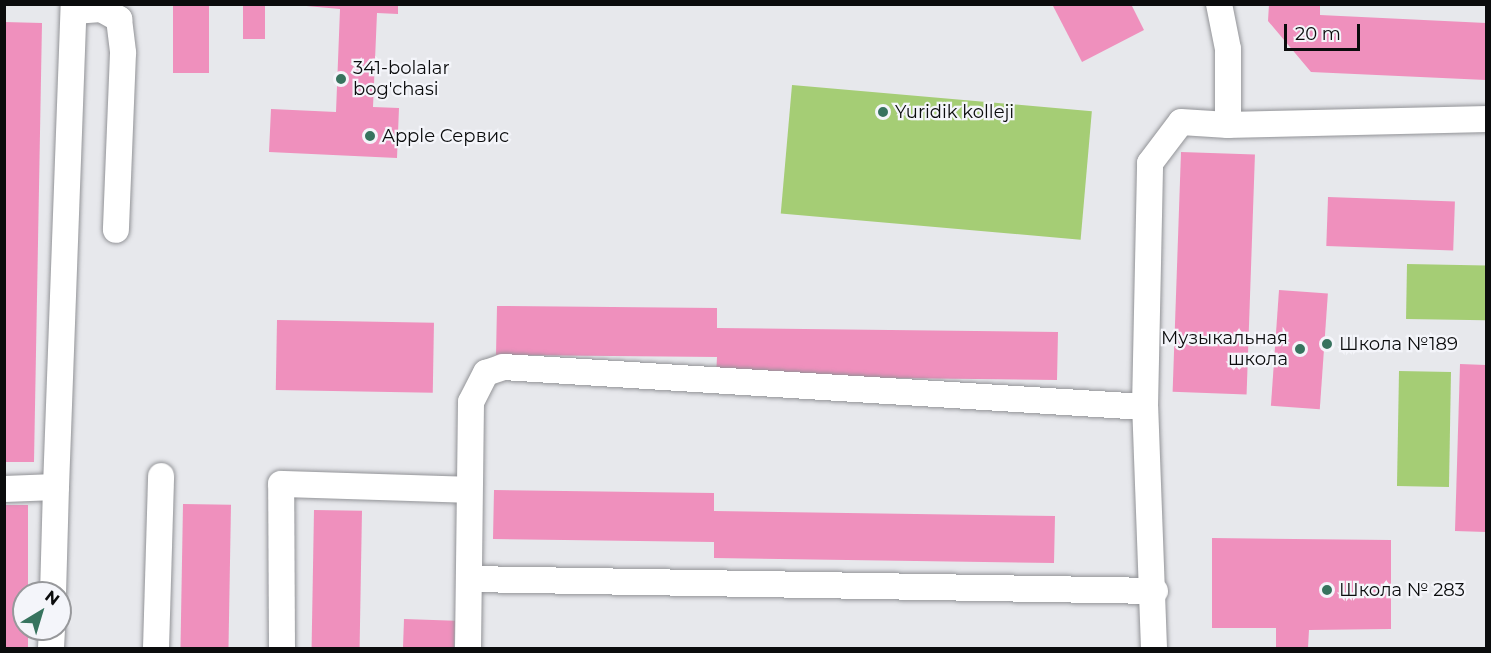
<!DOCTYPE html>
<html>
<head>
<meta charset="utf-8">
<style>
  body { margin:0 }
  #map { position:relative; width:1491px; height:653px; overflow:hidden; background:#e7e8ec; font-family:Montserrat,sans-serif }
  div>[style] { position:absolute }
  .green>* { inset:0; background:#a5cd75; transform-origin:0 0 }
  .building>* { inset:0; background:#ef90bd; transform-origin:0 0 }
  .roads { filter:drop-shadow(0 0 2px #929397) drop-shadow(0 0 2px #929397) }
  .minor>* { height:26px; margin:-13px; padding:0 13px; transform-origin:13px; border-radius:13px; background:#fff }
  .dots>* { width:16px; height:16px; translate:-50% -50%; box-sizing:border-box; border:3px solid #f4f5fa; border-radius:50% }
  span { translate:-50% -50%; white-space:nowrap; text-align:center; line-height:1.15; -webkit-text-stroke:4.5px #f4f5fa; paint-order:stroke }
  .poi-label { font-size:18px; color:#0b0c0d }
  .left { translate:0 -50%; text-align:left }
  .right { translate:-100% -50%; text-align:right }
  .frame { position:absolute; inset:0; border:6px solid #0b0c0d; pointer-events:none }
  .north { position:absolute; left:12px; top:581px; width:60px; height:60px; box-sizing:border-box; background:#f4f5fa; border:2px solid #97989b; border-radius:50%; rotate:38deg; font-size:16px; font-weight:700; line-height:24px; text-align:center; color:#0b0c0d }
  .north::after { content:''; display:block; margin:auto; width:21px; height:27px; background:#37735e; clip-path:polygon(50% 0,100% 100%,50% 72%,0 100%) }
  .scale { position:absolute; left:1284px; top:24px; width:76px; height:27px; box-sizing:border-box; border:3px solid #0b0c0d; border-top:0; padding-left:8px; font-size:18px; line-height:21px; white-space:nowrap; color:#0b0c0d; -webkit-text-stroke:4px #f4f5fa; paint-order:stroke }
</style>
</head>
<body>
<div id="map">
  <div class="green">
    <i style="left:792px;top:85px;width:301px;height:129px;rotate:5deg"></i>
    <i style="left:1407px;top:264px;width:79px;height:55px;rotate:1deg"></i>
    <i style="left:1399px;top:371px;width:52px;height:115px;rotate:1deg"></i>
  </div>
  <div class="building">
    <i style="left:173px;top:4px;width:36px;height:69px"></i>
    <i style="left:243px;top:4px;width:22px;height:35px"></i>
    <i style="clip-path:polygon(284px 4px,398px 4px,398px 14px,377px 13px,373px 107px,399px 108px,397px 158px,269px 152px,271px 109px,336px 112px,340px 9px)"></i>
    <i style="clip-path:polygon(1052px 4px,1131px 4px,1144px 30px,1082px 62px)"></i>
    <i style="clip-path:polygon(1269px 4px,1320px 4px,1320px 15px,1486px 23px,1486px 80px,1311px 72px,1268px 21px)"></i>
    <i style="clip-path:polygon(4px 22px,42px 23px,34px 462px,4px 462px)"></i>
    <i style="left:1181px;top:152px;width:74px;height:240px;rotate:2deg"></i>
    <i style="left:1328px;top:197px;width:127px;height:49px;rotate:2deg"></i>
    <i style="left:1279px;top:290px;width:49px;height:116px;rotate:4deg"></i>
    <i style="clip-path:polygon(497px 306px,717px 308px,717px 328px,1058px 332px,1057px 380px,716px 376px,717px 357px,496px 355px)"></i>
    <i style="left:277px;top:320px;width:157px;height:70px;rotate:1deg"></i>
    <i style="clip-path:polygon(1460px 364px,1486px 365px,1486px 532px,1455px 531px)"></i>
    <i style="clip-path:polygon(494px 490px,714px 493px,714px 511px,1055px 516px,1054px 563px,714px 558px,714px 542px,493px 539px)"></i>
    <i style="left:183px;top:504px;width:48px;height:144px;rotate:1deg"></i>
    <i style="left:4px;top:505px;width:24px;height:143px"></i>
    <i style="left:314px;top:510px;width:48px;height:138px;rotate:1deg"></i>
    <i style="clip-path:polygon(1212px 538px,1391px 540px,1391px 629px,1309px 630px,1308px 648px,1276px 648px,1276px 628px,1212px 628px)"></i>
    <i style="left:404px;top:619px;width:51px;height:29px;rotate:2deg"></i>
  </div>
  <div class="roads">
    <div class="minor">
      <i style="left:74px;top:11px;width:27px;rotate:-4deg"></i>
      <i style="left:101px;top:9px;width:21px;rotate:29deg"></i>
      <i style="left:119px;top:19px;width:34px;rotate:83deg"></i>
      <i style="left:123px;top:53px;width:177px;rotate:92.3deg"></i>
      <i style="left:1228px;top:125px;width:258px;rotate:-1.3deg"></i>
      <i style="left:56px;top:487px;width:483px;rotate:-87.9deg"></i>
      <i style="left:4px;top:489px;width:52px;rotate:-2.2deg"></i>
      <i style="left:56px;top:487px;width:106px;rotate:91.6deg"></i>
      <i style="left:469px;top:579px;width:686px;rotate:1deg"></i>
      <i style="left:51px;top:648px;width:19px;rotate:-87deg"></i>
      <i style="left:156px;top:648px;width:172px;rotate:-88.3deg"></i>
      <i style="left:282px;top:648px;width:164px;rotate:-90.3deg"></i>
      <i style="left:281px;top:484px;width:188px;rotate:1.8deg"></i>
      <i style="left:468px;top:648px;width:246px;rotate:-89.3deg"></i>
      <i style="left:471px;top:402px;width:33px;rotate:-63deg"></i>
      <i style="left:486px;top:373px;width:18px;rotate:-19deg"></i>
      <i style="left:503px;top:367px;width:643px;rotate:3.57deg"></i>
      <i style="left:1154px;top:648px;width:241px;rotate:-92.1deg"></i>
      <i style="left:1145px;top:407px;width:244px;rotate:-88.8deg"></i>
      <i style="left:1150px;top:163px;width:51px;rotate:-52.9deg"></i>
      <i style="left:1181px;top:122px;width:47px;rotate:3.7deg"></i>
      <i style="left:1228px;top:125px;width:76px;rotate:-90deg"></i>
      <i style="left:1228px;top:49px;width:46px;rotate:-101.3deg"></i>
    </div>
  </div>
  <div class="dots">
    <i style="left:341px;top:79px;background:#37735e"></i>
    <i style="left:883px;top:112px;background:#37735e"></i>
    <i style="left:370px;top:136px;background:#37735e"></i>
    <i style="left:1327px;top:344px;background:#37735e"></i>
    <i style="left:1300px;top:349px;background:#37735e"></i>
    <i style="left:1327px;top:590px;background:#37735e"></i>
  </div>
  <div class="poi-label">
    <span class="left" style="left:353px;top:79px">341-bolalar<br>bog'chasi</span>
    <span class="left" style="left:895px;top:112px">Yuridik kolleji</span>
    <span class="left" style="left:382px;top:136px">Apple Сервис</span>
    <span class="right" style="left:1288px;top:349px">Музыкальная<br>школа</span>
    <span class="left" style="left:1339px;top:344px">Школа №189</span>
    <span class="left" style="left:1339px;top:590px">Школа № 283</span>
  </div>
  <div class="frame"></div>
  <div class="north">N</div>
  <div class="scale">20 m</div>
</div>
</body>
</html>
